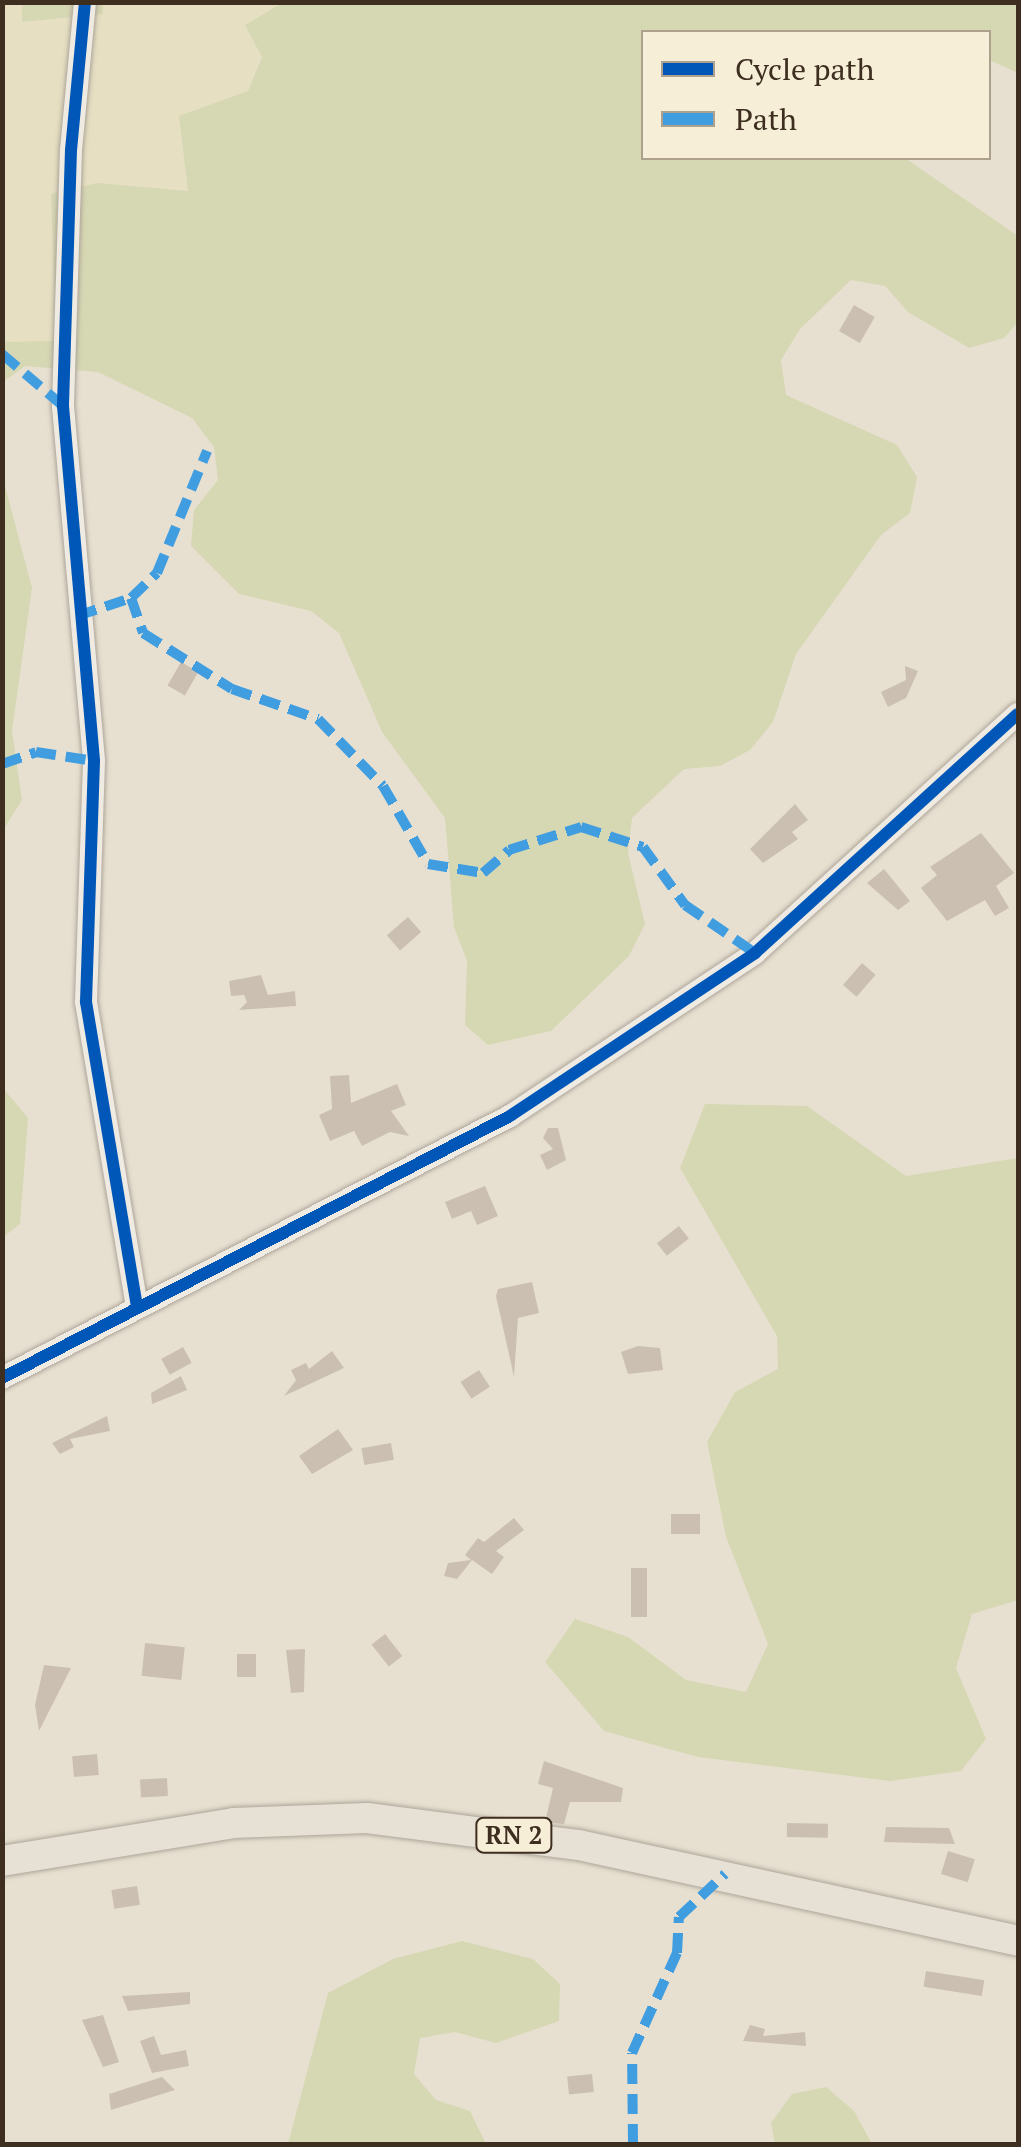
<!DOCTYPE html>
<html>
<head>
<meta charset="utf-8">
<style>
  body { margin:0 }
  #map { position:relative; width:1021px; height:2147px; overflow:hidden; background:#e7e0d1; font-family:"PT Serif",serif }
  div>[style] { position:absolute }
  .farmland>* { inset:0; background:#e6dfc2 }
  .green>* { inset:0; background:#d6d7b3 }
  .building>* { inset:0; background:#cbbfb2; transform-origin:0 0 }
  .roads { filter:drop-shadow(0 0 2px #ada599) drop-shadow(0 0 2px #ada599) }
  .minor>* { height:22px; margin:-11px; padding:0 11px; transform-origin:11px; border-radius:11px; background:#efebe3 }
  .major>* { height:30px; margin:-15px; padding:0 15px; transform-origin:15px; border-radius:15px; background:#e6e1d4 }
  .quiet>* { height:10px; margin-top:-5px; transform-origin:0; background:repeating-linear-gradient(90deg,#3f9de0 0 20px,transparent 0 30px) }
  .cycleway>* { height:12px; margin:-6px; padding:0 6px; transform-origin:6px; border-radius:6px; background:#0057b8 }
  span { translate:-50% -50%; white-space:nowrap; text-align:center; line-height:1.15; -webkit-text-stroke:8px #f7eed8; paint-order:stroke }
  .shield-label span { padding:2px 8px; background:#f7eed8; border:2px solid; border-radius:8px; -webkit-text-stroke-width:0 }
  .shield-label { font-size:25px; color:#3d2e20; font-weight:700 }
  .frame { position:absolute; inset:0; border:5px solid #3d2e20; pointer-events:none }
  .legend { position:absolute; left:641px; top:30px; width:350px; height:130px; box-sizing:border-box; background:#f7eed8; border:2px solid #ada18e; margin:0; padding:12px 18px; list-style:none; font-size:30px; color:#3d2e20 }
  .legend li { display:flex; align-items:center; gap:20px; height:50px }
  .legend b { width:50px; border:2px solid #ada18e }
</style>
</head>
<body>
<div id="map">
  <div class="farmland">
    <i style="clip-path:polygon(282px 2px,248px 91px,179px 116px,188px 191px,97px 183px,56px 342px,3px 342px,2px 3px,22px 3px,23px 22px,103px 14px,103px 3px)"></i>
  </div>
  <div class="green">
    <i style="clip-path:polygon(22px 3px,103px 3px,103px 14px,22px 22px)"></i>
    <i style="clip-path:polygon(282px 3px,1018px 3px,1018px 73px,989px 60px,988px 32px,644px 32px,644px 158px,905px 158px,1018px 236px,1018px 322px,1004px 338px,969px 348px,908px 312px,885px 286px,851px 280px,800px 329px,781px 360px,786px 395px,897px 445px,917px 477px,910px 513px,881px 535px,796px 654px,773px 722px,750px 750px,720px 766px,684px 769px,632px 818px,628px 853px,645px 924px,629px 956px,551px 1031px,488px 1045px,465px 1025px,467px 961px,454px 927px,445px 818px,382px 732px,339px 633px,311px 611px,239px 594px,191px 546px,194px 510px,218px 480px,214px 447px,192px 418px,98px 372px,25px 366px,3px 382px,3px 342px,56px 341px,51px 194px,97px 183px,188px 191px,179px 116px,248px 91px,262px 57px,245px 25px)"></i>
    <i style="clip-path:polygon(3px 478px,32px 588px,12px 731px,22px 800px,3px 830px)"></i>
    <i style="clip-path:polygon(3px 1088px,28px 1118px,20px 1224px,3px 1237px)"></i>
    <i style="clip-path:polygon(705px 1104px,807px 1106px,906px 1176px,1018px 1158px,1018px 1600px,972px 1614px,956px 1668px,986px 1739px,961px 1771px,890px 1781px,698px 1757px,604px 1731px,545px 1662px,575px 1619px,628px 1637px,686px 1680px,746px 1692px,768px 1644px,726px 1537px,707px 1442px,735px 1392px,778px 1369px,777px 1336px,680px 1168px)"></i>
    <i style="clip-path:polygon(462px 1941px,533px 1959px,560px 1984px,559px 2021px,496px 2043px,455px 2032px,420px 2038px,414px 2074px,436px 2100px,470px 2111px,486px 2144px,288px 2144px,328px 1993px,393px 1959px)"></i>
    <i style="clip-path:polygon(826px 2087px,854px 2111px,872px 2144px,775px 2144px,771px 2123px,792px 2094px)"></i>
  </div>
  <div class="building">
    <i style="left:854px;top:305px;width:24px;height:30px;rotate:30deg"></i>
    <i style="left:181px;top:662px;width:20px;height:27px;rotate:30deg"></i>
    <i style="clip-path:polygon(905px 666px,918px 671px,906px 698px,888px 707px,881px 692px,906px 680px)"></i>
    <i style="clip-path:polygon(795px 804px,808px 820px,792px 832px,798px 839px,763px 863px,750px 849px)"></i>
    <i style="clip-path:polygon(981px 833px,1014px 873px,996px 886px,1009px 908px,995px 916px,985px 900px,947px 921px,921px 888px,937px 875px,930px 867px)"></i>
    <i style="clip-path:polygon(884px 869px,910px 901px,898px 910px,867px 883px)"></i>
    <i style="left:408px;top:917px;width:20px;height:28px;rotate:49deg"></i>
    <i style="left:862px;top:963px;width:18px;height:29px;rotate:41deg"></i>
    <i style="clip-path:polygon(261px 975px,268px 995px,295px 991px,296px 1006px,239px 1010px,247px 1002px,244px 995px,231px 996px,229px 981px)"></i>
    <i style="clip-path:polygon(349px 1075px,351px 1103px,397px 1084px,406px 1105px,391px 1111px,409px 1136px,390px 1132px,362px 1146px,354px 1131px,330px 1141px,319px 1115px,332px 1109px,330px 1076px)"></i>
    <i style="clip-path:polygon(548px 1128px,558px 1128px,566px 1160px,547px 1170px,540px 1155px,553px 1149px,543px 1138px)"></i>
    <i style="clip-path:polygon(485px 1186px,498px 1216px,477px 1225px,471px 1211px,452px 1219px,445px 1202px)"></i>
    <i style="left:679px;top:1226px;width:16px;height:28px;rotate:52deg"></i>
    <i style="clip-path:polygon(532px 1282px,539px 1313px,518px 1318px,514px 1377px,496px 1296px,498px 1289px)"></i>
    <i style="clip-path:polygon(638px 1346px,660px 1348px,663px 1370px,628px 1374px,621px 1352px)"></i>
    <i style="left:183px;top:1347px;width:18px;height:25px;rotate:61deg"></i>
    <i style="clip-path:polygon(332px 1351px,344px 1368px,284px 1396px,296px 1380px,291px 1370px,306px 1363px,309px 1369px)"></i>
    <i style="left:479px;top:1370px;width:20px;height:22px;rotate:57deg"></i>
    <i style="clip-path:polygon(181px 1376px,187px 1390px,152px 1404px,151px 1393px)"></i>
    <i style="clip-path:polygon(107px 1416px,110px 1431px,70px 1439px,74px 1447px,60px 1454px,52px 1443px)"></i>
    <i style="clip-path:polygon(338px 1429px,353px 1450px,312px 1474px,299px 1456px)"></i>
    <i style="left:391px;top:1443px;width:17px;height:30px;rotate:80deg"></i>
    <i style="left:671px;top:1514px;width:29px;height:20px"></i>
    <i style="clip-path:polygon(514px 1518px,524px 1530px,496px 1551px,504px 1557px,492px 1574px,472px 1560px,457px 1579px,444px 1576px,448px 1563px,471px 1560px,465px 1555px,478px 1538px,484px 1542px)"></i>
    <i style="left:631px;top:1568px;width:16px;height:49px"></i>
    <i style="left:385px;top:1634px;width:28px;height:17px;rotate:52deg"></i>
    <i style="left:145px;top:1643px;width:40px;height:33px;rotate:6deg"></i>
    <i style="clip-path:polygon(305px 1649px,304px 1692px,291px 1693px,286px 1650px)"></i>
    <i style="left:237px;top:1654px;width:19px;height:23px"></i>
    <i style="clip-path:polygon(44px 1665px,71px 1668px,39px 1731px,35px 1705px)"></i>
    <i style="left:97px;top:1754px;width:21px;height:25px;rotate:85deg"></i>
    <i style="clip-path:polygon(544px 1761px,623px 1788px,621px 1802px,570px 1802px,564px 1824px,545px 1822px,553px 1788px,538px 1784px)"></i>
    <i style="left:167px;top:1778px;width:18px;height:27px;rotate:87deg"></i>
    <i style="left:787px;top:1823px;width:41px;height:14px;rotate:1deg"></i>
    <i style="clip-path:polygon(886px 1827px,949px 1828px,955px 1844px,884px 1842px)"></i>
    <i style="left:948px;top:1851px;width:28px;height:24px;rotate:17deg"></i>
    <i style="left:137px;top:1886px;width:19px;height:26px;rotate:81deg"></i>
    <i style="left:926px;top:1971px;width:59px;height:16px;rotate:9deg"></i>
    <i style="clip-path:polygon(190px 1992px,190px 2004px,128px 2011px,122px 1996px)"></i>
    <i style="clip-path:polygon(103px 2015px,119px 2062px,103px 2067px,82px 2020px)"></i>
    <i style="clip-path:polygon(750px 2025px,765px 2029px,763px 2036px,805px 2032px,806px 2046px,743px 2041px)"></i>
    <i style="clip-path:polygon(154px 2036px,161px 2055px,186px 2050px,189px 2066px,152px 2073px,140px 2041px)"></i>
    <i style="left:592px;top:2074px;width:18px;height:25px;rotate:84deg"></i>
    <i style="clip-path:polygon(162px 2077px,175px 2090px,111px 2110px,109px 2094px)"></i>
  </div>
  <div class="roads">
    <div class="minor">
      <i style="left:85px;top:2px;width:149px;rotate:95.4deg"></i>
      <i style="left:71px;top:150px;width:256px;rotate:91.8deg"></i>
      <i style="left:63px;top:406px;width:356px;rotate:85deg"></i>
      <i style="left:94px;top:761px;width:241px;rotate:91.9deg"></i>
      <i style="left:86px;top:1002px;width:310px;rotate:80.5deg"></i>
      <i style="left:2px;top:1378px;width:572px;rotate:-27.28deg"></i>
      <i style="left:510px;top:1116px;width:294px;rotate:-33.6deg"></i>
      <i style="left:755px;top:953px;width:355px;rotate:-42.3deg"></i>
    </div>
    <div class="major">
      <i style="left:2px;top:1861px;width:234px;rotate:-9.3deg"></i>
      <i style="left:233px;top:1823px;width:134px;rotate:-2.1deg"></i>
      <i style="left:367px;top:1818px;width:214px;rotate:7.3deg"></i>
      <i style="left:579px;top:1845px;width:449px;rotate:12.3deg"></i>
    </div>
  </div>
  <div class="quiet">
    <i style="left:2px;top:354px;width:80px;rotate:40.4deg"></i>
    <i style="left:131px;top:598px;width:37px;rotate:71deg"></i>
    <i style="left:143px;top:633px;width:105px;rotate:32.2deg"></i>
    <i style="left:232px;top:689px;width:91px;rotate:19.2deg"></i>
    <i style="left:318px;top:719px;width:93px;rotate:45.9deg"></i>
    <i style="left:383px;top:786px;width:90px;rotate:60deg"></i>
    <i style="left:428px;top:864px;width:56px;rotate:9.3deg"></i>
    <i style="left:483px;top:873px;width:35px;rotate:-41deg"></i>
    <i style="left:509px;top:850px;width:76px;rotate:-17.7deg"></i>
    <i style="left:581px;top:827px;width:65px;rotate:17.9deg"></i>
    <i style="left:643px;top:847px;width:72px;rotate:54.1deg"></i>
    <i style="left:685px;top:905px;width:85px;rotate:34.4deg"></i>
    <i style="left:77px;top:616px;width:57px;rotate:-18.4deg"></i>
    <i style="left:131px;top:598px;width:36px;rotate:-44deg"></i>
    <i style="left:157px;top:573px;width:132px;rotate:-67.7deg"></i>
    <i style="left:2px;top:764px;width:36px;rotate:-19deg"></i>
    <i style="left:36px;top:752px;width:59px;rotate:8.8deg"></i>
    <i style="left:633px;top:2144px;width:91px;rotate:-90.6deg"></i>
    <i style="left:632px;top:2053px;width:110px;rotate:-65.8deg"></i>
    <i style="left:677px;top:1953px;width:36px;rotate:-87deg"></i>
    <i style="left:679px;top:1917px;width:63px;rotate:-43.1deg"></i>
  </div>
  <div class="cycleway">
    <i style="left:85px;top:2px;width:149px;rotate:95.4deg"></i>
    <i style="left:71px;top:150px;width:256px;rotate:91.8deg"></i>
    <i style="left:63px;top:406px;width:356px;rotate:85deg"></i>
    <i style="left:94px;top:761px;width:241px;rotate:91.9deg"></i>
    <i style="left:86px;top:1002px;width:310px;rotate:80.5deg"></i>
    <i style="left:2px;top:1378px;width:572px;rotate:-27.28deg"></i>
    <i style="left:510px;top:1116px;width:294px;rotate:-33.6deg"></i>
    <i style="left:755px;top:953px;width:355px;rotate:-42.3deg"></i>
  </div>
  <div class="shield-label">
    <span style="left:514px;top:1835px">RN 2</span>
  </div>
  <div class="frame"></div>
  <ul class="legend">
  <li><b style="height:12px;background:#0057b8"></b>Cycle path</li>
  <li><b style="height:12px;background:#3f9de0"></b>Path</li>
  </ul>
</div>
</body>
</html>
